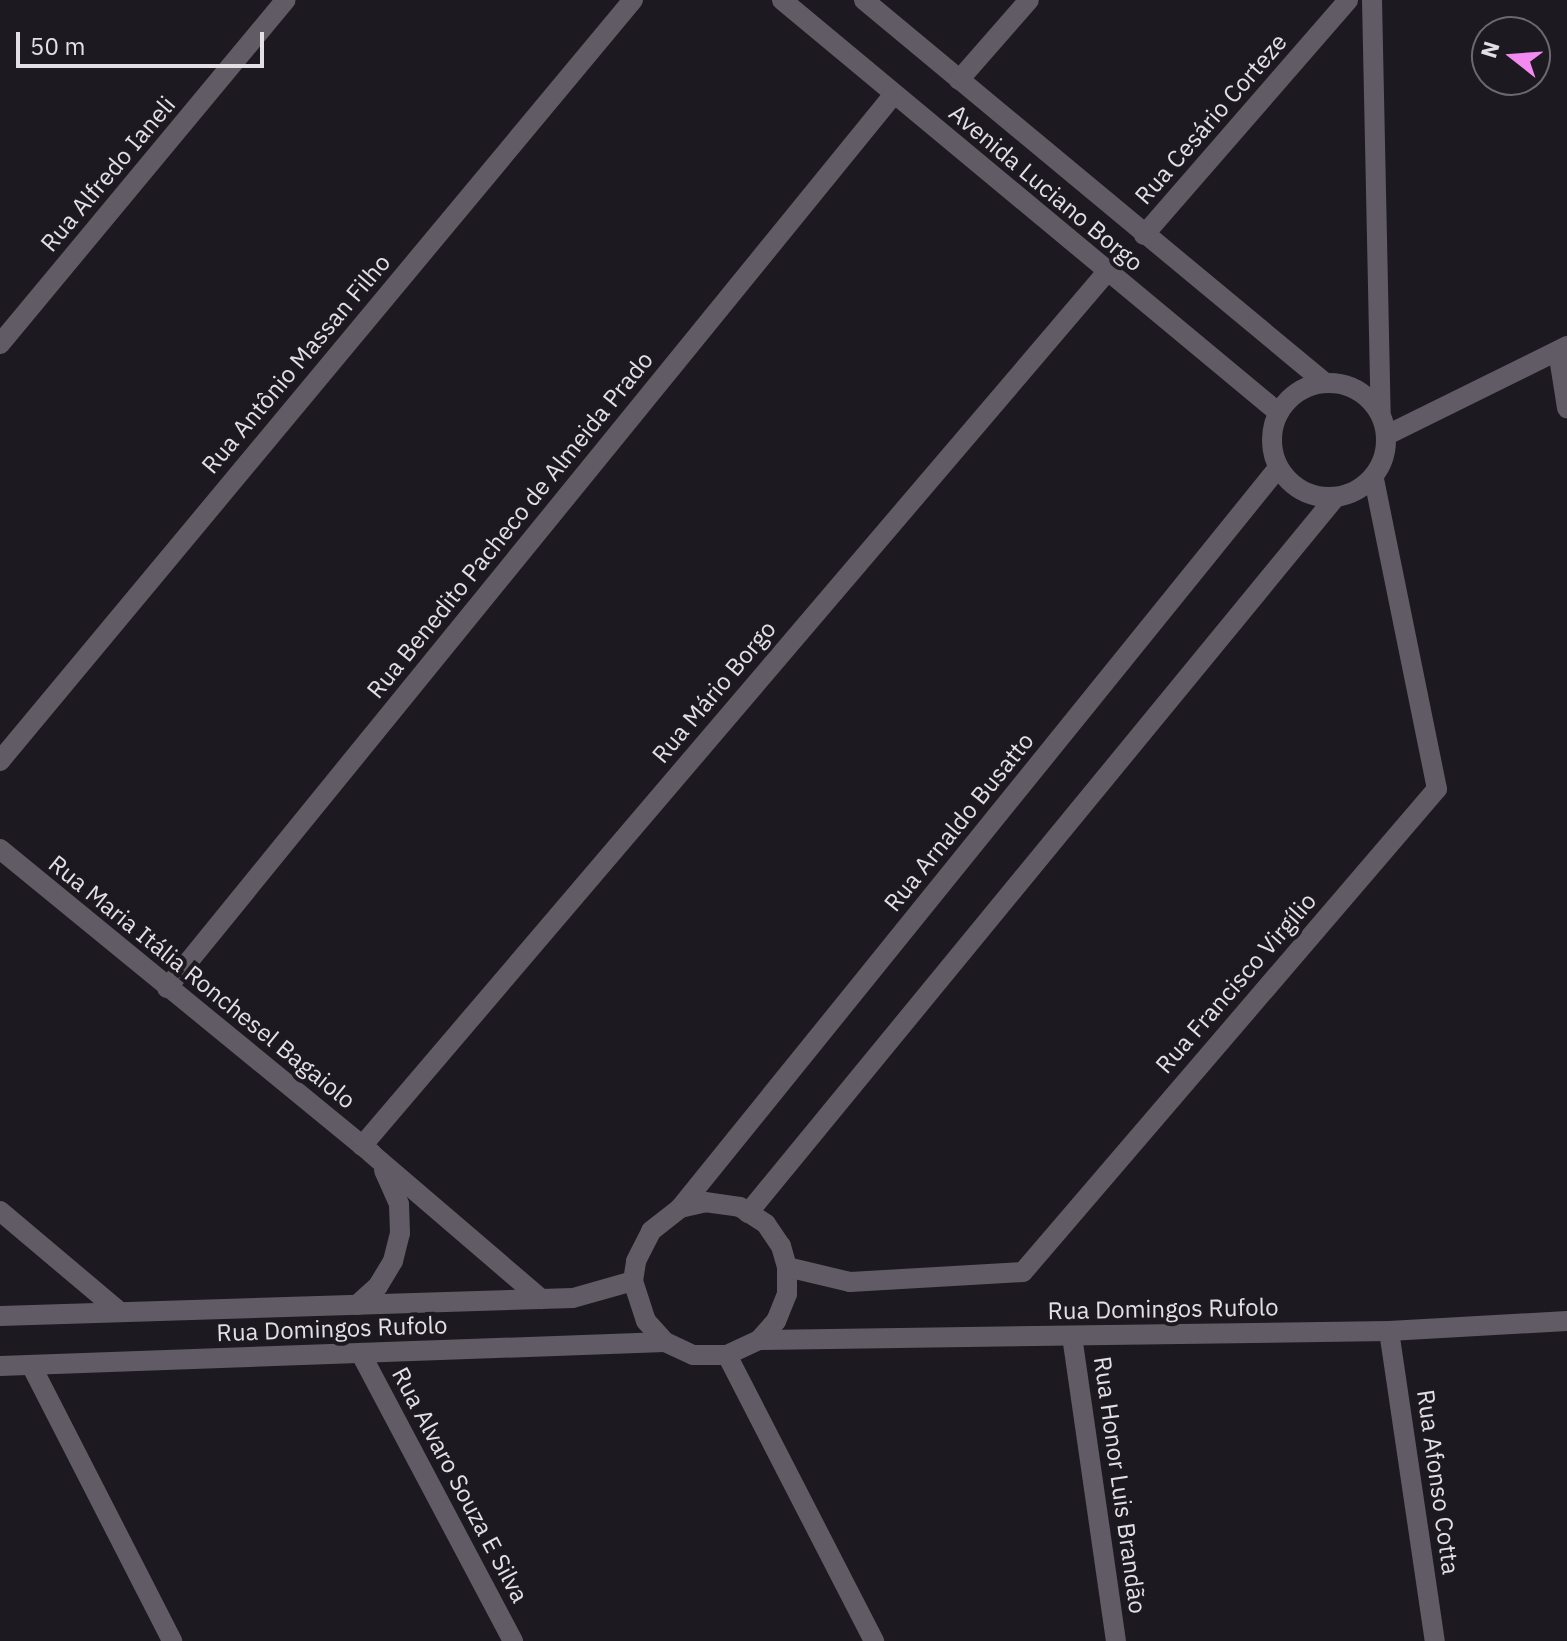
<!DOCTYPE html>
<html>
<head>
<meta charset="utf-8">
<style>
  body { margin:0 }
  #map { position:relative; width:1567px; height:1641px; overflow:hidden; background:#1d1921; font-family:"IBM Plex Sans",sans-serif }
  div>[style] { position:absolute }
  .street>* { height:20px; margin:-10px; padding:0 10px; transform-origin:10px; border-radius:10px; background:#605b65 }
  .street>.ring { margin:-10px; padding:0; box-sizing:content-box; background:none; border:20px solid #605b65; border-radius:50% }
  span { translate:-50% -50%; white-space:nowrap; text-align:center; line-height:1.15; -webkit-text-stroke:8px #1d1921; paint-order:stroke }
  .street-label { font-size:24px; color:#e2dfe5 }
  .north { position:absolute; left:1471px; top:16px; width:80px; height:80px; box-sizing:border-box; background:#1d1921; border:2px solid #6c686f; border-radius:50%; rotate:287deg; font-size:22px; font-weight:700; line-height:32px; text-align:center; color:#e2dfe5 }
  .north::after { content:''; display:block; margin:auto; width:28px; height:36px; background:#f389f1; clip-path:polygon(50% 0,100% 100%,50% 72%,0 100%) }
  .scale { position:absolute; left:16px; top:32px; width:248px; height:36px; box-sizing:border-box; border:4px solid #e2dfe5; border-top:0; padding-left:10px; font-size:24px; line-height:28px; white-space:nowrap; color:#e2dfe5; -webkit-text-stroke:6px #1d1921; paint-order:stroke }
</style>
</head>
<body>
<div id="map">
  <div class="street">
    <i style="left:782px;top:0;width:646px;rotate:39.73deg"></i>
    <i style="left:864px;top:0;width:598px;rotate:39.71deg"></i>
    <i style="left:1372px;top:0;width:413px;rotate:88.8deg"></i>
    <i style="left:959px;top:80px;width:106px;rotate:-48.8deg"></i>
    <i style="left:1144px;top:235px;width:311px;rotate:-49deg"></i>
    <i style="left:0;top:344px;width:447px;rotate:-50.3deg"></i>
    <i style="left:1558px;top:351px;width:58px;rotate:81deg"></i>
    <i class="ring" style="left:1272px;top:383px;width:94px;height:94px"></i>
    <i style="left:1387px;top:435px;width:201px;rotate:-26.3deg"></i>
    <i style="left:0;top:761px;width:990px;rotate:-50.25deg"></i>
    <i style="left:0;top:849px;width:481px;rotate:39.3deg"></i>
    <i style="left:372px;top:1154px;width:223px;rotate:40.6deg"></i>
    <i style="left:167px;top:988px;width:1152px;rotate:-50.88deg"></i>
    <i style="left:362px;top:1146px;width:1148px;rotate:-49.56deg"></i>
    <i style="left:680px;top:1208px;width:26px;rotate:-13deg"></i>
    <i style="left:705px;top:1202px;width:35px;rotate:8deg"></i>
    <i style="left:740px;top:1207px;width:31px;rotate:33deg"></i>
    <i style="left:766px;top:1224px;width:27px;rotate:56deg"></i>
    <i style="left:781px;top:1246px;width:22px;rotate:74deg"></i>
    <i style="left:787px;top:1267px;width:27px;rotate:90deg"></i>
    <i style="left:787px;top:1294px;width:29px;rotate:112deg"></i>
    <i style="left:776px;top:1321px;width:25px;rotate:132deg"></i>
    <i style="left:759px;top:1340px;width:35px;rotate:155deg"></i>
    <i style="left:727px;top:1355px;width:34px;rotate:180deg"></i>
    <i style="left:693px;top:1355px;width:31px;rotate:-155deg"></i>
    <i style="left:665px;top:1342px;width:28px;rotate:-132deg"></i>
    <i style="left:646px;top:1321px;width:42px;rotate:-108deg"></i>
    <i style="left:633px;top:1281px;width:20px;rotate:-81deg"></i>
    <i style="left:636px;top:1261px;width:34px;rotate:-63deg"></i>
    <i style="left:651px;top:1231px;width:37px;rotate:-38deg"></i>
    <i style="left:680px;top:1208px;width:951px;rotate:-51.06deg"></i>
    <i style="left:0;top:1211px;width:157px;rotate:40.1deg"></i>
    <i style="left:748px;top:1213px;width:924px;rotate:-50.62deg"></i>
    <i style="left:787px;top:1267px;width:65px;rotate:13.4deg"></i>
    <i style="left:850px;top:1282px;width:173px;rotate:-3.3deg"></i>
    <i style="left:1023px;top:1272px;width:636px;rotate:-49.4deg"></i>
    <i style="left:1437px;top:789px;width:317px;rotate:-101.5deg"></i>
    <i style="left:357px;top:1305px;width:28px;rotate:-42deg"></i>
    <i style="left:378px;top:1286px;width:29px;rotate:-59deg"></i>
    <i style="left:393px;top:1261px;width:29px;rotate:-76deg"></i>
    <i style="left:400px;top:1233px;width:29px;rotate:-92deg"></i>
    <i style="left:399px;top:1204px;width:37px;rotate:-114deg"></i>
    <i style="left:0;top:1316px;width:573px;rotate:-1.8deg"></i>
    <i style="left:573px;top:1298px;width:62px;rotate:-15.8deg"></i>
    <i style="left:1389px;top:1331px;width:313px;rotate:81.6deg"></i>
    <i style="left:1072px;top:1336px;width:308px;rotate:81.8deg"></i>
    <i style="left:759px;top:1340px;width:630px;rotate:-0.82deg"></i>
    <i style="left:1389px;top:1331px;width:178px;rotate:-3.2deg"></i>
    <i style="left:361px;top:1354px;width:325px;rotate:62.1deg"></i>
    <i style="left:727px;top:1355px;width:322px;rotate:62.8deg"></i>
    <i style="left:31px;top:1365px;width:310px;rotate:62.9deg"></i>
    <i style="left:0;top:1366px;width:665px;rotate:-2.07deg"></i>
  </div>
  <div class="street-label">
    <span style="left:1211px;top:119px;rotate:-49deg">Rua Cesário Corteze</span>
    <span style="left:108px;top:174px;rotate:-50deg">Rua Alfredo Ianeli</span>
    <span style="left:1046px;top:188px;rotate:40deg">Avenida Luciano Borgo</span>
    <span style="left:296px;top:364px;rotate:-50deg">Rua Antônio Massan Filho</span>
    <span style="left:510px;top:525px;rotate:-51deg">Rua Benedito Pacheco de Almeida Prado</span>
    <span style="left:714px;top:692px;rotate:-50deg">Rua Mário Borgo</span>
    <span style="left:959px;top:822px;rotate:-51deg">Rua Arnaldo Busatto</span>
    <span style="left:202px;top:982px;rotate:39deg">Rua Maria Itália Ronchesel Bagaiolo</span>
    <span style="left:1236px;top:983px;rotate:-49deg">Rua Francisco Virgílio</span>
    <span style="left:1163px;top:1309px;rotate:-1deg">Rua Domingos Rufolo</span>
    <span style="left:332px;top:1329px;rotate:-2deg">Rua Domingos Rufolo</span>
    <span style="left:1438px;top:1482px;rotate:82deg">Rua Afonso Cotta</span>
    <span style="left:460px;top:1485px;rotate:62deg">Rua Alvaro Souza E Silva</span>
    <span style="left:1120px;top:1485px;rotate:82deg">Rua Honor Luis Brandão</span>
  </div>
  <div class="north">N</div>
  <div class="scale">50 m</div>
</div>
</body>
</html>
